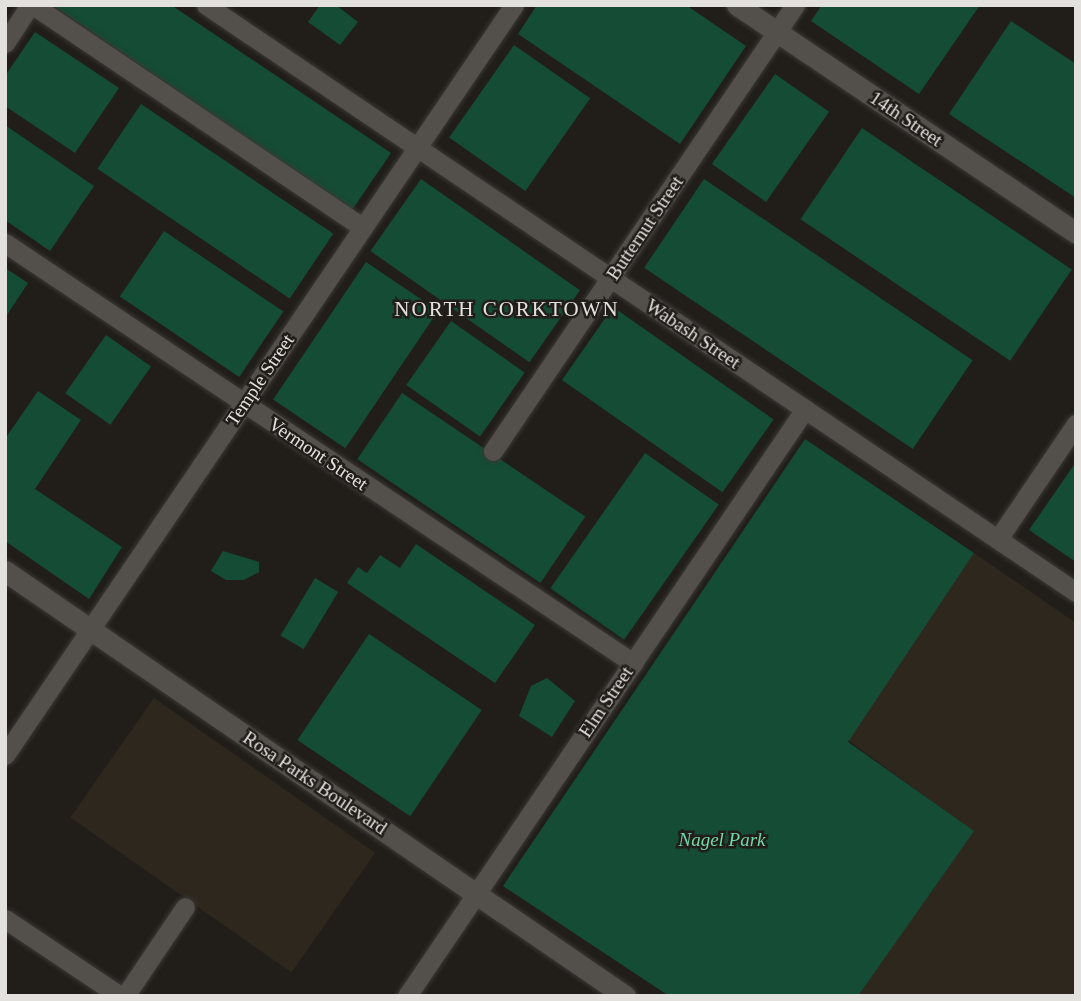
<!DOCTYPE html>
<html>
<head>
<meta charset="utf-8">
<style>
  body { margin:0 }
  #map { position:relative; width:1081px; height:1001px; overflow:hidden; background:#211e1a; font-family:"Times New Roman",serif }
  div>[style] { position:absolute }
  .built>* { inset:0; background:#2d271d; transform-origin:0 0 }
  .green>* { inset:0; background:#144c35; transform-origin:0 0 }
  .roads { filter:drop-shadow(0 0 2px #3b3835) drop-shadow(0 0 2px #3b3835) }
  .minor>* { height:19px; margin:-9.5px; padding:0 9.5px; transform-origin:9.5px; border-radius:9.5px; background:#53504b }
  .tertiary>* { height:21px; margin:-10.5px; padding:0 10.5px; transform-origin:10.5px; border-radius:10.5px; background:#53504b }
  span { translate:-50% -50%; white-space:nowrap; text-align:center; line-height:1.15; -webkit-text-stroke:5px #211e1a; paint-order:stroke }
  .street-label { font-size:19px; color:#e3e1de }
  .park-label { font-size:19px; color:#70d8a9; font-style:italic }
  .neighbourhood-label { font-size:21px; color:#e3e1de; letter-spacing:2px }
  .frame { position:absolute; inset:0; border:7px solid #e3e1de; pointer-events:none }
</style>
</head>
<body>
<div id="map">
  <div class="built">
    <i style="clip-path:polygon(974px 553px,1076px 623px,1076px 996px,858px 996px,972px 831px,848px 740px)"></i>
    <i style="left:154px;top:698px;width:270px;height:146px;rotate:35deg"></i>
  </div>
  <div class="green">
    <i style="clip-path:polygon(171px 5px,391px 153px,352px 210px,55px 7px)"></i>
    <i style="clip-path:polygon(320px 5px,336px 5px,358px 22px,340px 45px,308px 22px)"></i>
    <i style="clip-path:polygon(537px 5px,686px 5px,746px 46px,680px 144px,518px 34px)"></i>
    <i style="clip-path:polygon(822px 5px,980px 5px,919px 94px,811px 21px)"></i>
    <i style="clip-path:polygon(1011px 21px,1076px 64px,1076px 198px,949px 114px)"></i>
    <i style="clip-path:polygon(35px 32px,119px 88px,75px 153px,5px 106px,5px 76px)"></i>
    <i style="left:514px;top:45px;width:93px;height:113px;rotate:35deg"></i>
    <i style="left:775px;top:74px;width:66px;height:110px;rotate:35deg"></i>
    <i style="left:141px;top:104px;width:232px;height:78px;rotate:34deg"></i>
    <i style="clip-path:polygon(5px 125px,94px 186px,50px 251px,5px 220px)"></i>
    <i style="left:862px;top:128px;width:253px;height:110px;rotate:34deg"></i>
    <i style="left:421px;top:179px;width:194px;height:88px;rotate:35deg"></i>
    <i style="left:704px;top:179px;width:324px;height:107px;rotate:34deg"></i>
    <i style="left:164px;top:231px;width:144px;height:79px;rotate:34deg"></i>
    <i style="left:366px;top:262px;width:87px;height:166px;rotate:34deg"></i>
    <i style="clip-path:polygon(5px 268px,28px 283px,5px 318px)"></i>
    <i style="left:613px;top:307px;width:196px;height:89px;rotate:35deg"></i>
    <i style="left:451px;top:321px;width:90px;height:78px;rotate:35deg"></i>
    <i style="left:106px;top:335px;width:55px;height:71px;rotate:35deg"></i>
    <i style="clip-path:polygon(38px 391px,81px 420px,35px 489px,122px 547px,89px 599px,5px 541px,5px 439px)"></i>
    <i style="left:402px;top:393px;width:221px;height:80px;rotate:34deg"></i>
    <i style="clip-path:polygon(805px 439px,974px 553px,848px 742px,974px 831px,858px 996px,669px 996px,503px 886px)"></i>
    <i style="left:645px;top:453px;width:90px;height:165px;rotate:35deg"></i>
    <i style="clip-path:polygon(1076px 462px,1076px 562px,1029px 530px)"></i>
    <i style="clip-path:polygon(416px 544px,535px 625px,495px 683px,347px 583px,358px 567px,367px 573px,380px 555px,400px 568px)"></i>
    <i style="clip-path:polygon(223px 551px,259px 562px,259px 572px,244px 580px,226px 580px,211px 571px)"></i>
    <i style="left:315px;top:578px;width:27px;height:67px;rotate:31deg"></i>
    <i style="left:369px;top:634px;width:136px;height:128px;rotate:34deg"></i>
    <i style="clip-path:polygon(547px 678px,575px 701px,552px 737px,519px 716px,531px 686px)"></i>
  </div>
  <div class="roads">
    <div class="minor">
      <i style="left:33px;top:5px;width:398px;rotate:34deg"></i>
      <i style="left:206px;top:5px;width:1050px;rotate:34.01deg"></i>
      <i style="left:5px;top:43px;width:45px;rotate:-56.7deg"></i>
      <i style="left:5px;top:243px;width:756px;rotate:33.77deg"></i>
      <i style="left:493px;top:451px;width:539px;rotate:-55.9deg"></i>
      <i style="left:998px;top:539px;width:139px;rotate:-55.9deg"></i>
      <i style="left:5px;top:755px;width:906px;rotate:-55.84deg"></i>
      <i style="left:5px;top:919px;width:138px;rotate:33.8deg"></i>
      <i style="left:125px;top:996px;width:107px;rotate:-56deg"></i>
      <i style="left:407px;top:996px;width:709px;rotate:-55.86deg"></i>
    </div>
    <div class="tertiary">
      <i style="left:737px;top:5px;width:409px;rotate:33.9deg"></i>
      <i style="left:5px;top:571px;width:752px;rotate:34.43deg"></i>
    </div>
  </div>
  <div class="street-label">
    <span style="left:906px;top:119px;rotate:34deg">14th Street</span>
    <span style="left:645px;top:228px;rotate:-56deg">Butternut Street</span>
    <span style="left:693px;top:334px;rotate:34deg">Wabash Street</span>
    <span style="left:260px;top:380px;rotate:-56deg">Temple Street</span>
    <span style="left:318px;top:454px;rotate:34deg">Vermont Street</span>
    <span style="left:606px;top:702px;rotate:-56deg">Elm Street</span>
    <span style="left:315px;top:783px;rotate:34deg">Rosa Parks Boulevard</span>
  </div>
  <div class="park-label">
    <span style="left:722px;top:840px">Nagel Park</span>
  </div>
  <div class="neighbourhood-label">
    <span style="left:507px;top:309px">NORTH CORKTOWN</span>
  </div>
  <div class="frame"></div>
</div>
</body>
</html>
